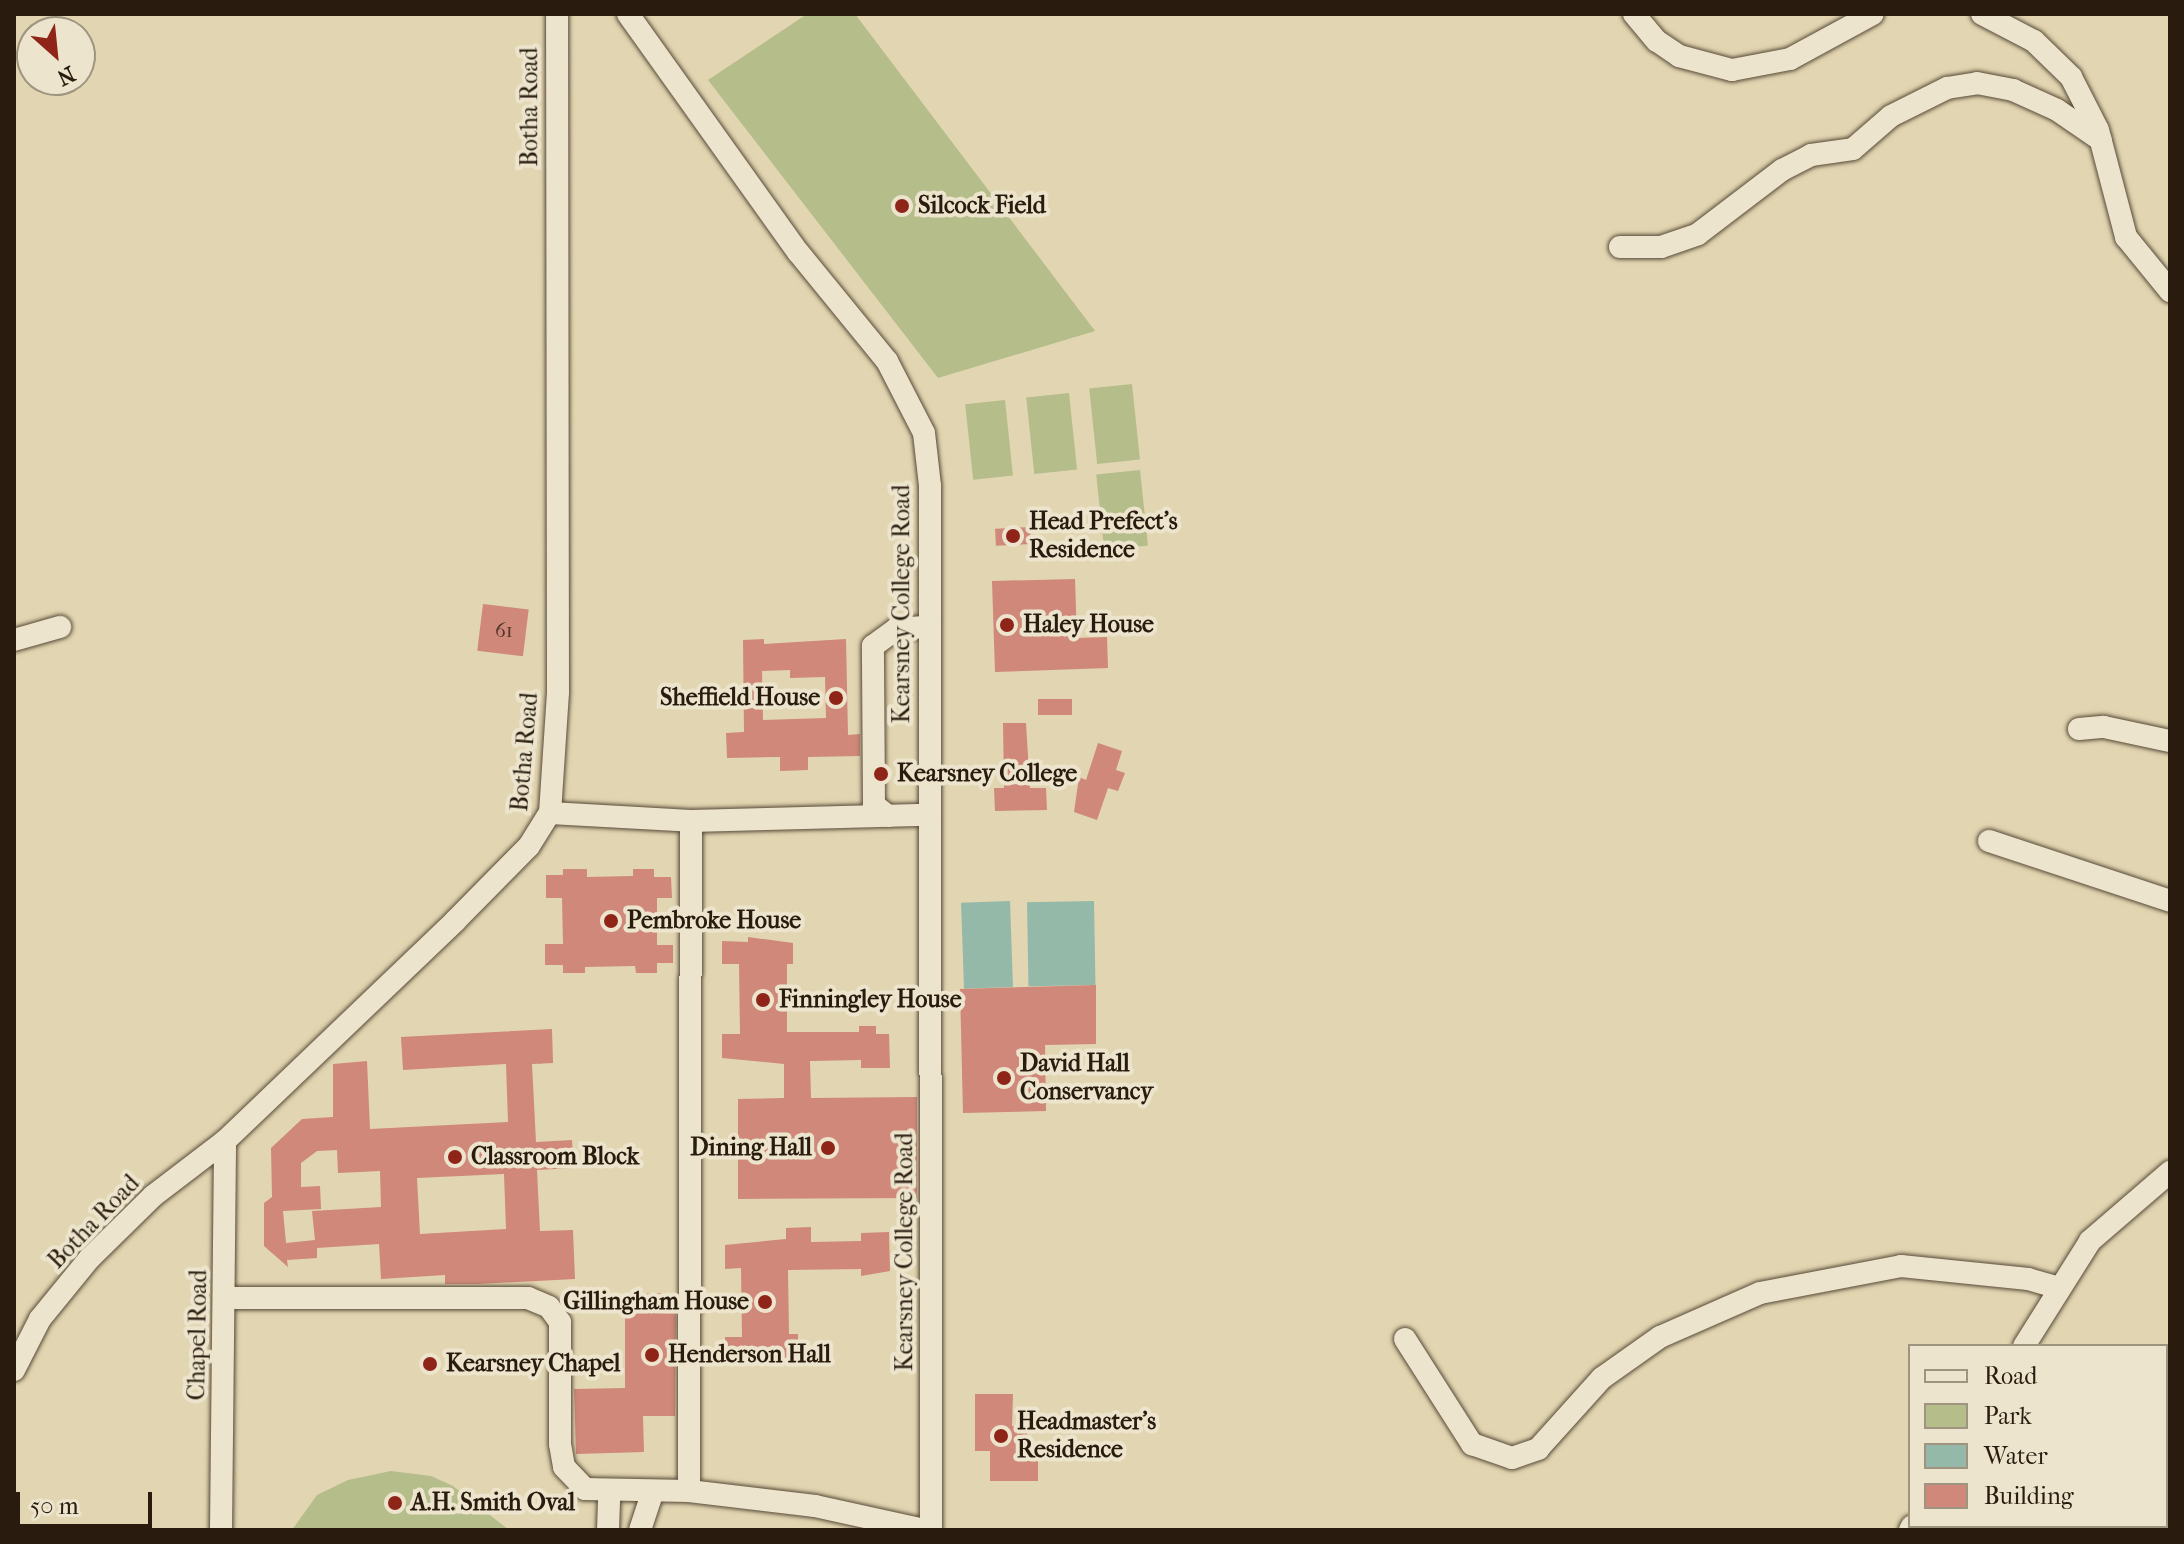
<!DOCTYPE html>
<html>
<head>
<meta charset="utf-8">
<style>
  body { margin:0 }
  #map { position:relative; width:2184px; height:1544px; overflow:hidden; background:#e2d5b1; font-family:"IM FELL French Canon",serif }
  div>[style] { position:absolute }
  .green>* { inset:0; background:#b5bd8a; transform-origin:0 0 }
  .water>* { inset:0; background:#95b9a9; transform-origin:0 0 }
  .building>* { inset:0; background:#cf8879; transform-origin:0 0 }
  .roads { filter:drop-shadow(0 0 2px #574a38) drop-shadow(0 0 2px #574a38) }
  .minor>* { height:22px; margin:-11px; padding:0 11px; transform-origin:11px; border-radius:11px; background:#ece4cc }
  .dots>* { width:22px; height:22px; translate:-50% -50%; box-sizing:border-box; border:4px solid #ece4cc; border-radius:50% }
  span { translate:-50% -50%; white-space:nowrap; text-align:center; line-height:1.15; -webkit-text-stroke:8px #ece4cc; paint-order:stroke }
  .number-label { font-size:20px; color:#52372a }
  .number-label span { -webkit-text-stroke-width:0 }
  .street-label { font-size:24px; color:#291c0f }
  .poi-label { font-size:24px; color:#291c0f; font-weight:700 }
  .left { translate:0 -50%; text-align:left }
  .right { translate:-100% -50%; text-align:right }
  .frame { position:absolute; inset:0; border:16px solid #291c0f; pointer-events:none }
  .legend { position:absolute; left:1908px; top:1344px; width:260px; height:184px; box-sizing:border-box; background:#ece4cc; border:2px solid #9e9480; margin:0; padding:10px 14px; list-style:none; font-size:24px; color:#291c0f }
  .legend li { display:flex; align-items:center; gap:16px; height:40px }
  .legend b { width:40px; border:2px solid #9e9480 }
  .north { position:absolute; left:16px; top:16px; width:80px; height:80px; box-sizing:border-box; background:#ece4cc; border:2px solid #9e9480; border-radius:50%; rotate:153deg; font-size:22px; font-weight:700; line-height:32px; text-align:center; color:#291c0f }
  .north::after { content:''; display:block; margin:auto; width:28px; height:36px; background:#8f2418; clip-path:polygon(50% 0,100% 100%,50% 72%,0 100%) }
  .scale { position:absolute; left:16px; top:1492px; width:136px; height:36px; box-sizing:border-box; border:4px solid #291c0f; border-top:0; padding-left:10px; font-size:24px; line-height:28px; white-space:nowrap; color:#291c0f; -webkit-text-stroke:6px #ece4cc; paint-order:stroke }
</style>
</head>
<body>
<div id="map">
  <div class="green">
    <i style="clip-path:polygon(807px 14px,855px 14px,1095px 331px,938px 378px,708px 80px)"></i>
    <i style="left:1132px;top:384px;width:76px;height:43px;rotate:84deg"></i>
    <i style="left:1069px;top:393px;width:77px;height:43px;rotate:84deg"></i>
    <i style="left:1005px;top:400px;width:76px;height:40px;rotate:84deg"></i>
    <i style="left:1140px;top:470px;width:76px;height:44px;rotate:84deg"></i>
    <i style="clip-path:polygon(391px 1471px,431px 1476px,453px 1486px,509px 1530px,292px 1530px,317px 1495px,348px 1480px)"></i>
  </div>
  <div class="water">
    <i style="left:1010px;top:901px;width:86px;height:49px;rotate:88deg"></i>
    <i style="left:1094px;top:901px;width:84px;height:67px;rotate:89deg"></i>
  </div>
  <div class="building">
    <i style="left:1030px;top:527px;width:17px;height:35px;rotate:87deg"></i>
    <i style="clip-path:polygon(1075px 579px,1077px 638px,1107px 637px,1108px 668px,995px 672px,992px 581px)"></i>
    <i style="left:483px;top:604px;width:46px;height:47px;rotate:7deg"></i>
    <i style="clip-path:polygon(evenodd,764px 639px,764px 644px,846px 639px,848px 735px,860px 734px,860px 756px,808px 757px,808px 770px,780px 771px,780px 757px,727px 758px,726px 733px,744px 732px,743px 640px,764px 639px,790px 670px,790px 678px,825px 677px,826px 718px,763px 720px,762px 671px,790px 670px)"></i>
    <i style="left:1072px;top:699px;width:16px;height:34px;rotate:90deg"></i>
    <i style="clip-path:polygon(1003px 723px,1026px 723px,1030px 788px,1046px 788px,1047px 810px,995px 811px,994px 788px,1004px 788px)"></i>
    <i style="clip-path:polygon(1098px 743px,1122px 751px,1116px 770px,1125px 773px,1118px 791px,1108px 788px,1097px 820px,1074px 812px,1079px 777px,1086px 780px)"></i>
    <i style="clip-path:polygon(563px 869px,587px 869px,587px 877px,633px 876px,633px 869px,654px 869px,654px 877px,671px 877px,672px 898px,657px 898px,657px 945px,673px 945px,673px 963px,657px 963px,657px 973px,636px 973px,635px 966px,585px 967px,585px 973px,563px 973px,563px 965px,545px 965px,545px 944px,563px 944px,562px 898px,546px 898px,546px 875px,563px 875px)"></i>
    <i style="clip-path:polygon(748px 937px,793px 943px,793px 964px,787px 964px,787px 1032px,859px 1032px,859px 1026px,876px 1026px,876px 1034px,889px 1034px,890px 1068px,861px 1068px,861px 1060px,810px 1061px,811px 1098px,917px 1097px,917px 1198px,738px 1199px,738px 1099px,784px 1098px,784px 1064px,722px 1058px,722px 1034px,740px 1034px,739px 964px,722px 964px,722px 941px,748px 942px)"></i>
    <i style="clip-path:polygon(1096px 985px,1096px 1044px,1045px 1045px,1046px 1111px,963px 1113px,960px 989px)"></i>
    <i style="clip-path:polygon(evenodd,552px 1029px,553px 1063px,532px 1064px,536px 1142px,572px 1140px,574px 1168px,537px 1170px,540px 1231px,573px 1230px,575px 1279px,478px 1284px,445px 1284px,445px 1275px,381px 1279px,379px 1244px,317px 1248px,317px 1258px,287px 1260px,288px 1267px,264px 1246px,264px 1203px,272px 1197px,271px 1148px,302px 1119px,333px 1117px,333px 1064px,367px 1061px,370px 1129px,508px 1122px,506px 1064px,403px 1070px,401px 1037px,552px 1029px,337px 1150px,338px 1173px,380px 1171px,381px 1207px,312px 1211px,315px 1240px,286px 1243px,283px 1211px,321px 1209px,320px 1186px,301px 1187px,301px 1163px,317px 1151px,337px 1150px,552px 1029px,504px 1174px,506px 1229px,420px 1234px,417px 1178px,504px 1174px)"></i>
    <i style="clip-path:polygon(811px 1227px,811px 1242px,861px 1241px,861px 1233px,889px 1232px,890px 1271px,861px 1276px,861px 1269px,788px 1270px,789px 1334px,798px 1334px,798px 1360px,725px 1361px,725px 1337px,742px 1337px,741px 1268px,725px 1269px,725px 1245px,786px 1239px,786px 1228px)"></i>
    <i style="clip-path:polygon(676px 1293px,675px 1416px,643px 1416px,644px 1452px,576px 1454px,574px 1389px,625px 1388px,625px 1294px)"></i>
    <i style="clip-path:polygon(975px 1394px,1013px 1394px,1012px 1426px,1027px 1426px,1027px 1460px,1038px 1461px,1038px 1481px,990px 1481px,990px 1451px,975px 1451px)"></i>
  </div>
  <div class="roads">
    <div class="minor">
      <i style="left:628px;top:14px;width:292px;rotate:54.5deg"></i>
      <i style="left:798px;top:252px;width:141px;rotate:50.8deg"></i>
      <i style="left:887px;top:361px;width:81px;rotate:62.8deg"></i>
      <i style="left:924px;top:433px;width:53px;rotate:83.5deg"></i>
      <i style="left:930px;top:486px;width:1044px;rotate:89.95deg"></i>
      <i style="left:1634px;top:14px;width:35px;rotate:50deg"></i>
      <i style="left:1657px;top:41px;width:27px;rotate:34deg"></i>
      <i style="left:1679px;top:56px;width:55px;rotate:14.8deg"></i>
      <i style="left:1732px;top:70px;width:59px;rotate:-10.7deg"></i>
      <i style="left:1790px;top:59px;width:94px;rotate:-28.5deg"></i>
      <i style="left:1982px;top:14px;width:59px;rotate:27.4deg"></i>
      <i style="left:2034px;top:41px;width:52px;rotate:44.2deg"></i>
      <i style="left:2071px;top:77px;width:59px;rotate:63deg"></i>
      <i style="left:2098px;top:130px;width:111px;rotate:75.3deg"></i>
      <i style="left:2126px;top:237px;width:70px;rotate:50.8deg"></i>
      <i style="left:1620px;top:247px;width:41px"></i>
      <i style="left:1661px;top:247px;width:39px;rotate:-19deg"></i>
      <i style="left:1698px;top:234px;width:106px;rotate:-37.3deg"></i>
      <i style="left:1782px;top:170px;width:33px;rotate:-27deg"></i>
      <i style="left:1811px;top:155px;width:42px;rotate:-8.1deg"></i>
      <i style="left:1853px;top:149px;width:50px;rotate:-41deg"></i>
      <i style="left:1891px;top:116px;width:63px;rotate:-26.6deg"></i>
      <i style="left:1947px;top:88px;width:30px;rotate:-9deg"></i>
      <i style="left:1977px;top:83px;width:37px;rotate:11deg"></i>
      <i style="left:2013px;top:90px;width:48px;rotate:24.4deg"></i>
      <i style="left:2057px;top:110px;width:53px;rotate:34.3deg"></i>
      <i style="left:14px;top:640px;width:48px;rotate:-15.8deg"></i>
      <i style="left:2079px;top:729px;width:25px;rotate:-5deg"></i>
      <i style="left:2104px;top:727px;width:67px;rotate:12deg"></i>
      <i style="left:550px;top:813px;width:141px;rotate:3.2deg"></i>
      <i style="left:691px;top:821px;width:236px;rotate:-1.5deg"></i>
      <i style="left:888px;top:816px;width:18px;rotate:-142deg"></i>
      <i style="left:874px;top:805px;width:159px;rotate:-90.4deg"></i>
      <i style="left:873px;top:646px;width:29px;rotate:-36deg"></i>
      <i style="left:896px;top:629px;width:32px;rotate:-4deg"></i>
      <i style="left:1989px;top:841px;width:191px;rotate:18.3deg"></i>
      <i style="left:224px;top:1298px;width:304px"></i>
      <i style="left:528px;top:1298px;width:23px;rotate:23deg"></i>
      <i style="left:549px;top:1307px;width:19px;rotate:54deg"></i>
      <i style="left:560px;top:1322px;width:122px;rotate:90deg"></i>
      <i style="left:560px;top:1444px;width:23px;rotate:80deg"></i>
      <i style="left:564px;top:1467px;width:30px;rotate:46deg"></i>
      <i style="left:585px;top:1489px;width:104px;rotate:1.1deg"></i>
      <i style="left:689px;top:1491px;width:127px;rotate:6.8deg"></i>
      <i style="left:815px;top:1506px;width:112px;rotate:12.4deg"></i>
      <i style="left:1405px;top:1339px;width:125px;rotate:57.5deg"></i>
      <i style="left:1472px;top:1444px;width:42px;rotate:19.3deg"></i>
      <i style="left:1512px;top:1458px;width:28px;rotate:-19deg"></i>
      <i style="left:1538px;top:1449px;width:96px;rotate:-48deg"></i>
      <i style="left:1602px;top:1378px;width:71px;rotate:-35.3deg"></i>
      <i style="left:1660px;top:1337px;width:109px;rotate:-23.7deg"></i>
      <i style="left:1760px;top:1293px;width:144px;rotate:-10.8deg"></i>
      <i style="left:1901px;top:1266px;width:128px;rotate:5.8deg"></i>
      <i style="left:2028px;top:1279px;width:33px;rotate:16deg"></i>
      <i style="left:2024px;top:1346px;width:124px;rotate:-57.8deg"></i>
      <i style="left:2090px;top:1241px;width:106px;rotate:-40.8deg"></i>
      <i style="left:14px;top:1370px;width:57px;rotate:-63deg"></i>
      <i style="left:40px;top:1319px;width:77px;rotate:-50.8deg"></i>
      <i style="left:89px;top:1259px;width:90px;rotate:-44.5deg"></i>
      <i style="left:153px;top:1196px;width:91px;rotate:-37.4deg"></i>
      <i style="left:225px;top:1141px;width:318px;rotate:-43.7deg"></i>
      <i style="left:455px;top:921px;width:105px;rotate:-45.4deg"></i>
      <i style="left:529px;top:846px;width:39px;rotate:-58deg"></i>
      <i style="left:550px;top:813px;width:121px;rotate:-86.2deg"></i>
      <i style="left:558px;top:692px;width:678px;rotate:-90.08deg"></i>
      <i style="left:689px;top:1491px;width:670px;rotate:-89.83deg"></i>
      <i style="left:221px;top:1530px;width:389px;rotate:-89.4deg"></i>
      <i style="left:608px;top:1530px;width:37px;rotate:-88deg"></i>
      <i style="left:640px;top:1530px;width:41px;rotate:-71.6deg"></i>
      <i style="left:1910px;top:1530px;width:4px;rotate:-63deg"></i>
    </div>
  </div>
  <div class="dots">
    <i style="left:902px;top:206px;background:#8f2418"></i>
    <i style="left:1013px;top:536px;background:#8f2418"></i>
    <i style="left:1007px;top:625px;background:#8f2418"></i>
    <i style="left:836px;top:698px;background:#8f2418"></i>
    <i style="left:881px;top:774px;background:#8f2418"></i>
    <i style="left:611px;top:921px;background:#8f2418"></i>
    <i style="left:763px;top:1000px;background:#8f2418"></i>
    <i style="left:1004px;top:1078px;background:#8f2418"></i>
    <i style="left:828px;top:1148px;background:#8f2418"></i>
    <i style="left:455px;top:1157px;background:#8f2418"></i>
    <i style="left:765px;top:1302px;background:#8f2418"></i>
    <i style="left:652px;top:1355px;background:#8f2418"></i>
    <i style="left:430px;top:1364px;background:#8f2418"></i>
    <i style="left:1001px;top:1436px;background:#8f2418"></i>
    <i style="left:395px;top:1503px;background:#8f2418"></i>
  </div>
  <div class="number-label">
    <span style="left:504px;top:630px">61</span>
  </div>
  <div class="street-label">
    <span style="left:530px;top:107px;rotate:-90deg">Botha Road</span>
    <span style="left:902px;top:604px;rotate:-90deg">Kearsney College Road</span>
    <span style="left:525px;top:752px;rotate:-85deg">Botha Road</span>
    <span style="left:94px;top:1222px;rotate:-46deg">Botha Road</span>
    <span style="left:905px;top:1252px;rotate:-90deg">Kearsney College Road</span>
    <span style="left:198px;top:1335px;rotate:-89deg">Chapel Road</span>
  </div>
  <div class="poi-label">
    <span class="left" style="left:918px;top:206px">Silcock Field</span>
    <span class="left" style="left:1029px;top:536px">Head Prefect's<br>Residence</span>
    <span class="left" style="left:1023px;top:625px">Haley House</span>
    <span class="right" style="left:820px;top:698px">Sheffield House</span>
    <span class="left" style="left:897px;top:774px">Kearsney College</span>
    <span class="left" style="left:627px;top:921px">Pembroke House</span>
    <span class="left" style="left:779px;top:1000px">Finningley House</span>
    <span class="left" style="left:1020px;top:1078px">David Hall<br>Conservancy</span>
    <span class="right" style="left:812px;top:1148px">Dining Hall</span>
    <span class="left" style="left:471px;top:1157px">Classroom Block</span>
    <span class="right" style="left:749px;top:1302px">Gillingham House</span>
    <span class="left" style="left:668px;top:1355px">Henderson Hall</span>
    <span class="left" style="left:446px;top:1364px">Kearsney Chapel</span>
    <span class="left" style="left:1017px;top:1436px">Headmaster's<br>Residence</span>
    <span class="left" style="left:411px;top:1503px">A.H. Smith Oval</span>
  </div>
  <div class="frame"></div>
  <ul class="legend">
  <li><b style="height:10px;background:#ece4cc"></b>Road</li>
  <li><b style="height:22px;background:#b5bd8a"></b>Park</li>
  <li><b style="height:22px;background:#95b9a9"></b>Water</li>
  <li><b style="height:22px;background:#cf8879"></b>Building</li>
  </ul>
  <div class="north">N</div>
  <div class="scale">50 m</div>
</div>
</body>
</html>
